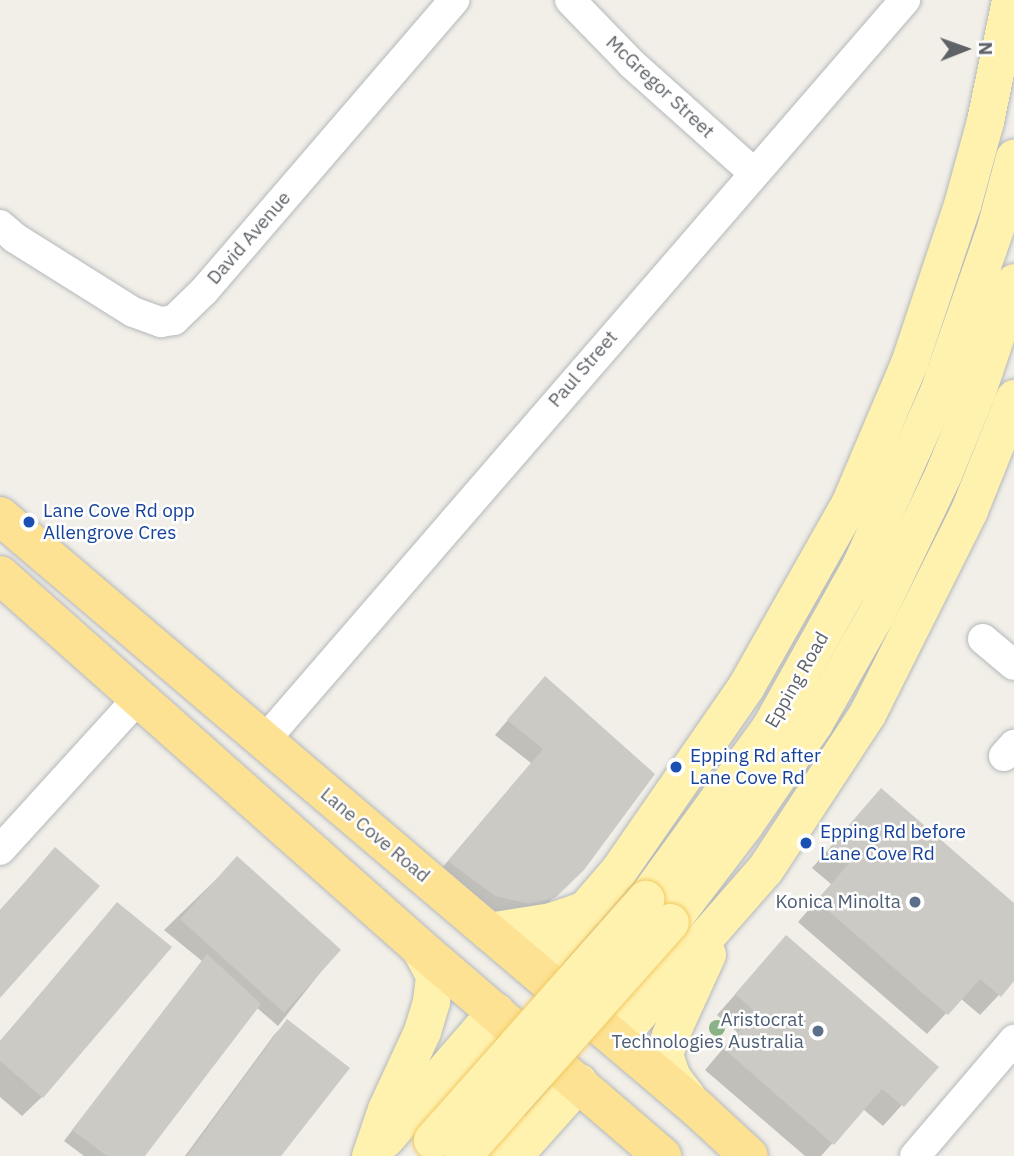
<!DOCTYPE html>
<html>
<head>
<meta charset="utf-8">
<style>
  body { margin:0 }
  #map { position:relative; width:1014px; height:1156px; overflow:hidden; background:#f1efe8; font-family:"IBM Plex Sans",sans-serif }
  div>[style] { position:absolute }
  .shadow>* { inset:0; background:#0003 }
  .building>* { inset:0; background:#cccac5; transform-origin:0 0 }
  .roads { filter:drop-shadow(0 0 2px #b5b8bc) drop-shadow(0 0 2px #b5b8bc) }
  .minor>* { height:30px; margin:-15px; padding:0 15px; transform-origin:15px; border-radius:15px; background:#fff }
  .major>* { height:37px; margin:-18.5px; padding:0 18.5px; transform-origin:18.5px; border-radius:18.5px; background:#fff2af }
  .highway>* { height:38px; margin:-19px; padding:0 19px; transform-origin:19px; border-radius:19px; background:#fde293 }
  .bridges { filter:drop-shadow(0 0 2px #f2c960) drop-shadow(0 0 2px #f2c960) }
  .major-bridge>* { height:37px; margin:-18.5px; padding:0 18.5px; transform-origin:18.5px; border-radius:18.5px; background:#fff2af }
  .trees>* { width:16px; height:16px; margin:-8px; border-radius:50%; background:#89b387 }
  .dots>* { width:19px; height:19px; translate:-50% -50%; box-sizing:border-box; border:4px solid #fff; border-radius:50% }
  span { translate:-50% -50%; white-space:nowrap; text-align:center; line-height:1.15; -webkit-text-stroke:5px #fff; paint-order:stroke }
  .street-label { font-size:19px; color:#5f6368 }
  .transit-label { font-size:19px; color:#164399 }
  .left { translate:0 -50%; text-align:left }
  .service-label { font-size:19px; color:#4e5e75 }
  .right { translate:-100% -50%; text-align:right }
  .north { position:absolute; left:930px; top:14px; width:70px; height:70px; -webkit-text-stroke:5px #fff; paint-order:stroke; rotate:89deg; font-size:19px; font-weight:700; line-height:28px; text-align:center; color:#5f6368 }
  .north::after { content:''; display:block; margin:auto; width:24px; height:32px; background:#5f6368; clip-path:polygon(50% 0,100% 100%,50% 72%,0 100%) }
</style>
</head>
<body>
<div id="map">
  <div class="shadow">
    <i style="clip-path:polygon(532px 692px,582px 869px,540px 911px,515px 917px,481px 909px,436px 875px,531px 763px,495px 735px)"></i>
    <i style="clip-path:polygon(881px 790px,1014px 905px,1014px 979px,980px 1015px,960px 998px,927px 1034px,798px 922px,831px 884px,812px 868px)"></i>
    <i style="clip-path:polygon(55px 849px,0 996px,0 910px)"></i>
    <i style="clip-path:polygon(237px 859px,339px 949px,278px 1026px,256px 1007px,143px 1156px,84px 1156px,64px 1141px,202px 961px,164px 930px)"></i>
    <i style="clip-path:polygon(117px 904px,42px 1097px,22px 1116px,0 1097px,0 1041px)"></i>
    <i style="clip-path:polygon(786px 937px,936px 1067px,883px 1126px,863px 1109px,821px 1156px,805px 1156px,705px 1070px,737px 1032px,717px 1015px)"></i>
    <i style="clip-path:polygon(287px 1022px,279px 1156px,185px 1156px,274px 1035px)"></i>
  </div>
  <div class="building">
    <i style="clip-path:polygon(545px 676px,655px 774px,584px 870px,555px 898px,530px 904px,495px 896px,448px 861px,543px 749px,507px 720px)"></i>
    <i style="clip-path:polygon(881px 788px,1014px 903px,1014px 981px,1001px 997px,980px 979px,948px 1015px,817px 901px,849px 863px,830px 847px)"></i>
    <i style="clip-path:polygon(55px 847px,100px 886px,0 998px,0 911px)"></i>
    <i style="left:237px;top:856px;width:140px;height:85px;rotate:42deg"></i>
    <i style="clip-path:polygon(117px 902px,172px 947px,43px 1098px,0 1061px,0 1042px)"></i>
    <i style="clip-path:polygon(786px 935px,939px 1067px,904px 1107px,882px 1089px,834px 1145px,724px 1049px,755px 1012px,735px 994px)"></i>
    <i style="clip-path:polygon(207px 954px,261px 1004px,145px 1156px,107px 1156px,72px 1130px)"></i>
    <i style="clip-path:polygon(287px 1019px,350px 1068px,281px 1156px,187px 1156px)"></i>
  </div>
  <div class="roads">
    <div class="minor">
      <i style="left:570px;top:0;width:89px;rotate:45.9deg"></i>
      <i style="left:632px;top:64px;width:162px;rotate:41.8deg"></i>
      <i style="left:0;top:225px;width:20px;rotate:41deg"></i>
      <i style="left:15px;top:238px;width:139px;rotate:32.1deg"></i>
      <i style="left:133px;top:312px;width:30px;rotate:20deg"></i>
      <i style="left:161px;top:322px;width:13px;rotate:-9deg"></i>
      <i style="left:174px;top:320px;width:42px;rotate:-44deg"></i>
      <i style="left:204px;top:291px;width:384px;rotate:-49.3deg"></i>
      <i style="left:983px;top:639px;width:40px;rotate:40deg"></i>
      <i style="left:264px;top:741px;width:980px;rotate:-49.14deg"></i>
      <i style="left:1004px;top:756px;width:15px;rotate:-48deg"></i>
      <i style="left:0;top:850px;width:207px;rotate:-47.7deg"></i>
      <i style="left:915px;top:1156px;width:153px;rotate:-49.5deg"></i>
    </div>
    <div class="major">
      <i style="left:645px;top:899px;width:213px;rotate:-54deg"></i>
      <i style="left:770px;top:727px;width:184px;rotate:-60.8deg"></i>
      <i style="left:860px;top:566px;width:191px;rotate:-65.9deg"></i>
      <i style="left:938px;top:392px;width:174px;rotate:-70.8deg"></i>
      <i style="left:995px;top:228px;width:73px;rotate:-75deg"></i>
      <i style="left:670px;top:922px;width:122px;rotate:-52.7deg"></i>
      <i style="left:744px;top:825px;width:124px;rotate:-55.5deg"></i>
      <i style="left:814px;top:723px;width:125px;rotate:-60.4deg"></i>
      <i style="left:876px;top:614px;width:155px;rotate:-64.4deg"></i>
      <i style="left:943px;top:474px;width:90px;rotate:-67.7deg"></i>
      <i style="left:977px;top:391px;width:115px;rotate:-71.3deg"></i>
      <i style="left:488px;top:931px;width:64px;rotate:-9deg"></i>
      <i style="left:551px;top:921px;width:36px;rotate:-19deg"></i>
      <i style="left:533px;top:969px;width:130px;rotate:-49.1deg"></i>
      <i style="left:618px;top:871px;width:225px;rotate:-55.3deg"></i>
      <i style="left:746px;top:686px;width:211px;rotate:-60.5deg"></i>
      <i style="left:850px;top:502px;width:151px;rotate:-67deg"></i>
      <i style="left:909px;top:363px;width:167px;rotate:-71.5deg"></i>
      <i style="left:962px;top:205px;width:87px;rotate:-74.7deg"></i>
      <i style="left:985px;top:121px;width:124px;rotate:-78.3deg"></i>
      <i style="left:616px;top:1039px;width:226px;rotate:-48.8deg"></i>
      <i style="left:765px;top:869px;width:186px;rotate:-56.7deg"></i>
      <i style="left:867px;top:714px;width:228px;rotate:-63.4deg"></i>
      <i style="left:969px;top:510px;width:121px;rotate:-68.1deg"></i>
      <i style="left:488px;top:1089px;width:16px;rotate:43deg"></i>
      <i style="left:500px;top:1100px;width:18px;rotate:71deg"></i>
      <i style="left:506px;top:1117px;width:16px;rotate:86deg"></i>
      <i style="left:507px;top:1133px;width:24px;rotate:105deg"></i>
      <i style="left:687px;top:1097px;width:25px;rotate:-127deg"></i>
      <i style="left:672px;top:1077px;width:23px;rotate:-110deg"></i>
      <i style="left:664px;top:1055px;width:21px;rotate:-73deg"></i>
      <i style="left:670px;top:1035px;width:89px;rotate:-65.4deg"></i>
      <i style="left:385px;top:1139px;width:169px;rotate:-49.1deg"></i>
      <i style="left:370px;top:1156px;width:50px;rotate:-71.2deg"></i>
      <i style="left:386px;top:1109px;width:86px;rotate:-65.2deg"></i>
      <i style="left:422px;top:1031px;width:31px;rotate:-73deg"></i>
      <i style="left:431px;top:1001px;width:26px;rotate:-83deg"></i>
      <i style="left:434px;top:975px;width:32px;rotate:-118deg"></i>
      <i style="left:513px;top:1156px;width:99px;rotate:-48.3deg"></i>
    </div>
    <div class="highway">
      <i style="left:0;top:516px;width:916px;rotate:40.35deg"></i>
      <i style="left:698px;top:1109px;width:69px;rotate:42.7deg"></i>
      <i style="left:0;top:575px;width:560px;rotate:41.6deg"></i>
      <i style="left:419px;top:947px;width:321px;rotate:40.7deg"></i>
    </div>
  </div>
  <div class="bridges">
    <div class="major-bridge">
      <i style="left:432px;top:1140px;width:322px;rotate:-48.5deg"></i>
      <i style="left:462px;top:1156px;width:313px;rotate:-48.4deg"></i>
    </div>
  </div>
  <div class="trees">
    <i style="left:717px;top:1028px"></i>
  </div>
  <div class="dots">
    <i style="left:29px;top:522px;background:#1a4fb4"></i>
    <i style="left:676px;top:767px;background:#1a4fb4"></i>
    <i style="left:806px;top:843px;background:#1a4fb4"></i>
    <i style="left:915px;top:902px;background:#5c6f8a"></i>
    <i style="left:818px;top:1031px;background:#5c6f8a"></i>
  </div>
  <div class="street-label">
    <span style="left:660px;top:87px;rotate:43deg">McGregor Street</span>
    <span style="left:249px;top:238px;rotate:-49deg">David Avenue</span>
    <span style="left:583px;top:369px;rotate:-49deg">Paul Street</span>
    <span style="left:797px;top:680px;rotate:-60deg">Epping Road</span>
    <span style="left:375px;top:835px;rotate:40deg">Lane Cove Road</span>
  </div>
  <div class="transit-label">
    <span class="left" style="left:43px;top:522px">Lane Cove Rd opp<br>Allengrove Cres</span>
    <span class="left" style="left:690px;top:767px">Epping Rd after<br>Lane Cove Rd</span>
    <span class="left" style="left:820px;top:843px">Epping Rd before<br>Lane Cove Rd</span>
  </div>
  <div class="service-label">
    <span class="right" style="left:901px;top:902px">Konica Minolta</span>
    <span class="right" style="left:804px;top:1031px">Aristocrat<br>Technologies Australia</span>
  </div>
  <div class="north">N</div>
</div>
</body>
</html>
